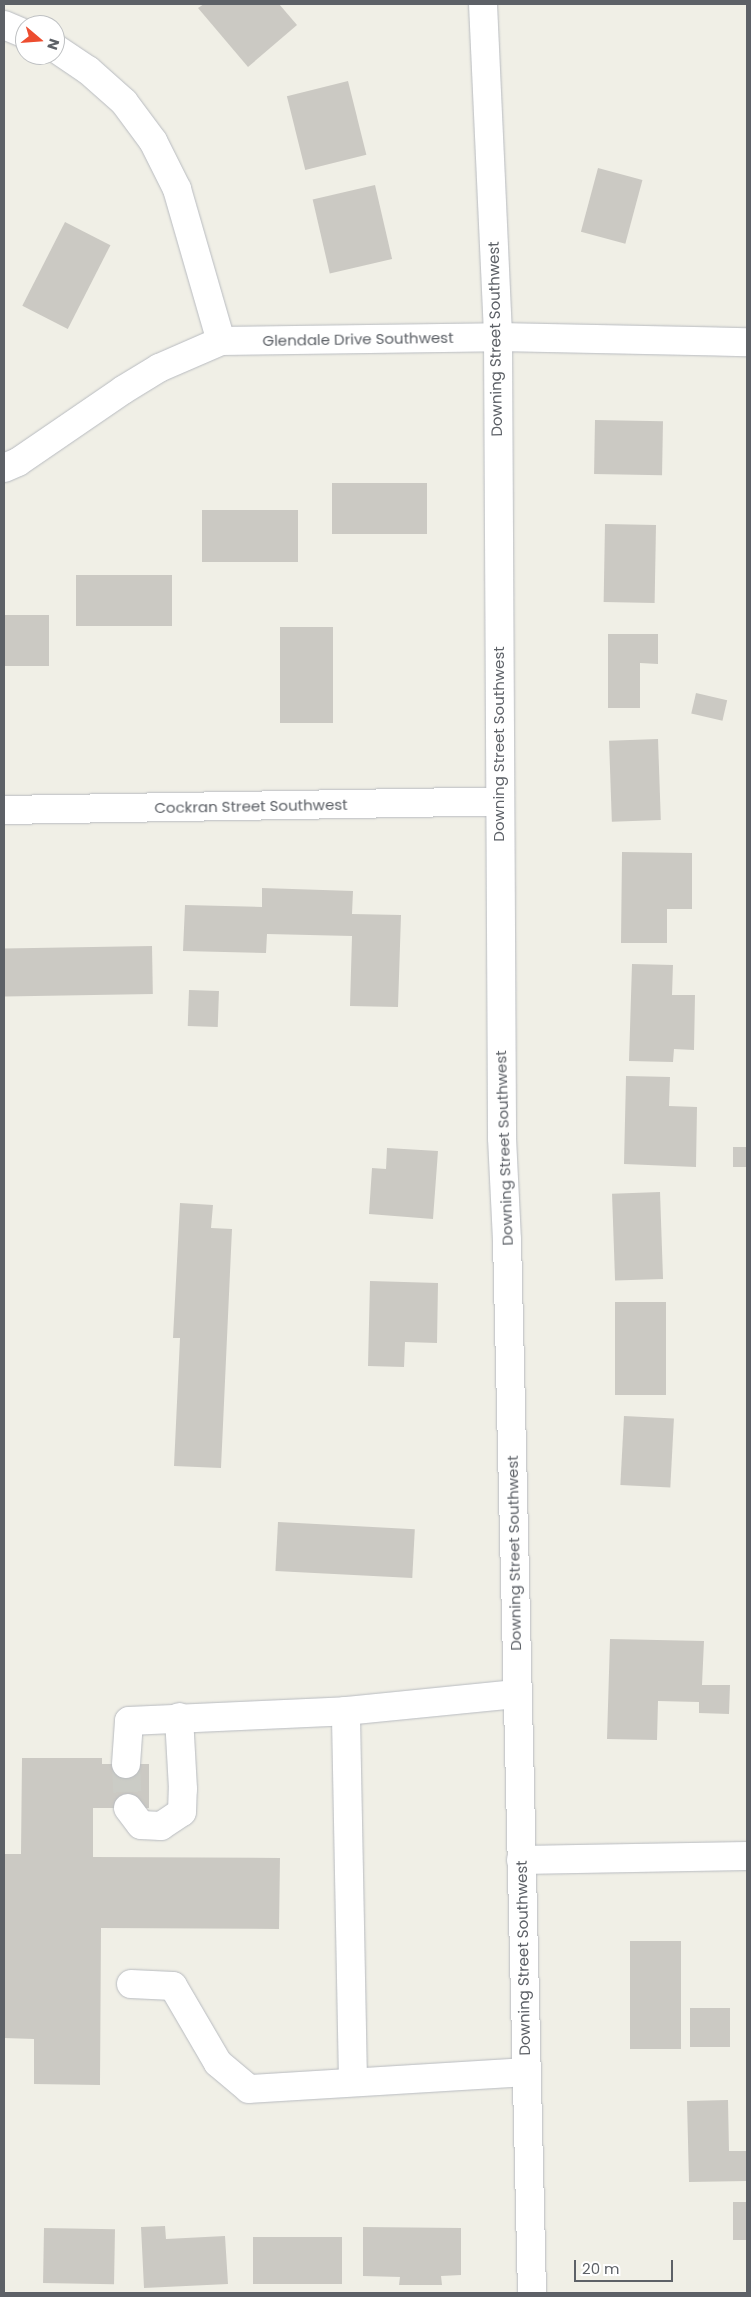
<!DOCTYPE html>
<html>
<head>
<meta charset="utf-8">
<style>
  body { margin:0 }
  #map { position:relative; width:751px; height:2297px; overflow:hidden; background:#f0efe6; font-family:Poppins,sans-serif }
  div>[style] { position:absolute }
  .building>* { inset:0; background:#cbc9c3; transform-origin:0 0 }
  .minor-tunnel>* { height:28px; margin-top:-14px; transform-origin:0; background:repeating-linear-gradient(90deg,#cbccc6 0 28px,transparent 0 42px) }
  .roads { filter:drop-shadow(0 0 1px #b8bbc0) drop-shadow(0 0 1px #b8bbc0) }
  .minor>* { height:28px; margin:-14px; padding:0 14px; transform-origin:14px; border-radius:14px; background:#fff }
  span { translate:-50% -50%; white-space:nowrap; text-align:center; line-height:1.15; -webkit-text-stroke:4px #fff; paint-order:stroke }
  .street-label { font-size:15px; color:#5d6167 }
  .frame { position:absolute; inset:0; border:5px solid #5d6167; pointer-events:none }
  .north { position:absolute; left:15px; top:15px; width:50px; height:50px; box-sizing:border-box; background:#fff; border:1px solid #bec0c2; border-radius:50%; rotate:108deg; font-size:14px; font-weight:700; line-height:20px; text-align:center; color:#5d6167 }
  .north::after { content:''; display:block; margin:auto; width:18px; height:22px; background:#ed4d2f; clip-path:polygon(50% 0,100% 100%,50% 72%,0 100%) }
  .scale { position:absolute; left:574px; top:2260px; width:99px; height:22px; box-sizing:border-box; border:2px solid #5d6167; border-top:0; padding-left:6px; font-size:15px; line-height:18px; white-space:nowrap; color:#5d6167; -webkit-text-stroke:4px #fff; paint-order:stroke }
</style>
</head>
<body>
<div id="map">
  <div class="building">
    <i style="clip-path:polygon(204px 4px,279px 4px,297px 25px,248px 67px,198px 8px)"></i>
    <i style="left:348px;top:81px;width:76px;height:63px;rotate:76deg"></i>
    <i style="left:598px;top:168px;width:46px;height:66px;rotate:15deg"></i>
    <i style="left:375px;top:185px;width:76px;height:64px;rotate:77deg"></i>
    <i style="left:65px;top:222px;width:51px;height:94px;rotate:27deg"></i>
    <i style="left:595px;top:420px;width:68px;height:54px;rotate:1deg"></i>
    <i style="left:427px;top:483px;width:51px;height:95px;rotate:90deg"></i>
    <i style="left:202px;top:510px;width:96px;height:52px"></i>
    <i style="left:605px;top:524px;width:51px;height:78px;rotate:1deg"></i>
    <i style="left:76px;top:575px;width:96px;height:51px"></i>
    <i style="left:4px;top:615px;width:45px;height:51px"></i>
    <i style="left:333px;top:627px;width:96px;height:53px;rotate:90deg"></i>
    <i style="clip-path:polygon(608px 634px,658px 634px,658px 664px,640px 663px,640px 708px,608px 708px)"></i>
    <i style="left:696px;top:693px;width:32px;height:21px;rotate:13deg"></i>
    <i style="left:658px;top:739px;width:81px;height:49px;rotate:88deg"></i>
    <i style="clip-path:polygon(622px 852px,692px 853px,692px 909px,667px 909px,667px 943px,621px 943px)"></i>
    <i style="clip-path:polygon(262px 888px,353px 891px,352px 914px,401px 915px,398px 1007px,350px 1006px,352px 936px,267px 934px,266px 953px,183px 951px,185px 905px,262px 907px)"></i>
    <i style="left:152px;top:946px;width:48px;height:148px;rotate:89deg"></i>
    <i style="clip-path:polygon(632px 964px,673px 965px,672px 995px,695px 995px,694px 1050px,674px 1049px,673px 1062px,629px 1061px)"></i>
    <i style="left:189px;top:990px;width:30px;height:36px;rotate:2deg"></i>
    <i style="clip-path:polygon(626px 1076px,670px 1077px,669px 1106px,697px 1107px,696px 1167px,624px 1164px)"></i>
    <i style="left:733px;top:1147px;width:14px;height:20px"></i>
    <i style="clip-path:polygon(387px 1148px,438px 1151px,433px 1219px,369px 1214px,372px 1168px,386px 1169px)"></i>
    <i style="left:660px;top:1192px;width:87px;height:48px;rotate:88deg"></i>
    <i style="clip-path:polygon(180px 1203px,213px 1205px,211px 1228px,232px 1229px,221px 1468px,174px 1466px,180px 1338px,173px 1338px)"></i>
    <i style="clip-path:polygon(370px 1281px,438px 1283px,437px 1343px,405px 1342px,404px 1367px,368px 1366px)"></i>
    <i style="left:615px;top:1302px;width:51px;height:93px"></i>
    <i style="left:624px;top:1416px;width:50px;height:69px;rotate:3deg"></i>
    <i style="left:278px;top:1522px;width:137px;height:49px;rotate:3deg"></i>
    <i style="clip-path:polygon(610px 1639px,704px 1641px,702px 1685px,730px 1685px,729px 1714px,699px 1713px,699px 1702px,658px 1701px,657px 1740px,607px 1739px)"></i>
    <i style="clip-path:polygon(22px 1758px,102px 1758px,102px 1764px,149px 1764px,149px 1808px,93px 1808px,93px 1857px,280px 1858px,279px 1929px,101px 1928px,100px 2085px,34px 2084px,34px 2039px,4px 2038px,4px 1854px,21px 1854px)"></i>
    <i style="left:630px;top:1941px;width:51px;height:108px"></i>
    <i style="left:690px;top:2008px;width:40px;height:39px"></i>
    <i style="clip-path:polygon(728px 2100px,729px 2151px,747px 2151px,747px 2181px,689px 2182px,687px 2101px)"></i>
    <i style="left:733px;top:2202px;width:14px;height:38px"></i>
    <i style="clip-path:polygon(165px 2226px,166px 2239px,225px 2236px,228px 2284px,144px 2288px,141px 2227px)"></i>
    <i style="clip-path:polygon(363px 2227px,461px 2228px,461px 2275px,441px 2276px,442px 2285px,399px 2285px,400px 2277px,363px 2276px)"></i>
    <i style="left:44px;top:2228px;width:71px;height:55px;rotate:1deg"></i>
    <i style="left:342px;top:2237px;width:47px;height:89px;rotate:90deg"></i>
  </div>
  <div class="minor-tunnel">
    <i style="left:126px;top:1764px;width:44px;rotate:87.4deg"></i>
  </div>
  <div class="roads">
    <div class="minor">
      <i style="left:483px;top:4px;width:333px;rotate:87.4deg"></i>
      <i style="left:498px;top:337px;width:801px;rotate:89.71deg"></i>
      <i style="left:502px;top:1138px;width:102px;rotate:87.2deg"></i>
      <i style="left:507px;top:1240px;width:1053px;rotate:88.64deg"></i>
      <i style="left:4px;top:25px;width:23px;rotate:23deg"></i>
      <i style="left:55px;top:48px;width:40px;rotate:34deg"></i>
      <i style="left:88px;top:70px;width:48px;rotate:41.6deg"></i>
      <i style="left:124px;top:102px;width:49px;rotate:53.4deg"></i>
      <i style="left:153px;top:141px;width:54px;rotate:63.4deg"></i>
      <i style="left:177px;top:189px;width:158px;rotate:73.9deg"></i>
      <i style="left:4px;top:468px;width:15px;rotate:-23deg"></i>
      <i style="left:18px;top:462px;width:127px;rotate:-34.4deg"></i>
      <i style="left:123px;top:390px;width:42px;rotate:-31.4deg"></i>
      <i style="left:159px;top:368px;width:68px;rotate:-23.5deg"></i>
      <i style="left:221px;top:341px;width:277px;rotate:-0.8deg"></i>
      <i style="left:498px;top:337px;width:249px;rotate:1.2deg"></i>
      <i style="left:4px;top:810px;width:495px;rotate:-1deg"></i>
      <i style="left:126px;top:1764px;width:43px;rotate:-86deg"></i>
      <i style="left:129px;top:1721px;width:217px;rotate:-2.6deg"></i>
      <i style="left:128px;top:1808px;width:21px;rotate:53deg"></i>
      <i style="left:141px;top:1825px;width:20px;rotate:3deg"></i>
      <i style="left:161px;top:1826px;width:25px;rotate:-34deg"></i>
      <i style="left:182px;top:1812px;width:23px;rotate:-88deg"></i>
      <i style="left:183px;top:1789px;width:72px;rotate:-93.2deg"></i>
      <i style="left:521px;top:1860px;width:226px;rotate:-1deg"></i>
      <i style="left:131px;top:1984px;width:42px;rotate:2.7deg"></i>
      <i style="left:173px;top:1986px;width:89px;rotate:59.7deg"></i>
      <i style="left:218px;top:2063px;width:40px;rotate:40deg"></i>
      <i style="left:249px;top:2089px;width:277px;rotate:-3.5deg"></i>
      <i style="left:353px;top:2082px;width:371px;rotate:-91.1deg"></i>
      <i style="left:346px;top:1711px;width:172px;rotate:-5.7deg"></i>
    </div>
  </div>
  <div class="street-label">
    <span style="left:358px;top:339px;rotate:-1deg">Glendale Drive Southwest</span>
    <span style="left:495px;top:339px;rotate:-91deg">Downing Street Southwest</span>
    <span style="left:499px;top:744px;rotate:-90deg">Downing Street Southwest</span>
    <span style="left:251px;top:806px;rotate:-1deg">Cockran Street Southwest</span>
    <span style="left:504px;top:1148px;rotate:-92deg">Downing Street Southwest</span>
    <span style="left:514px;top:1553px;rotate:-91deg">Downing Street Southwest</span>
    <span style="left:523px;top:1958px;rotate:-91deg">Downing Street Southwest</span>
  </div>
  <div class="frame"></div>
  <div class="north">N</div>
  <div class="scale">20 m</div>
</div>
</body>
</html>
